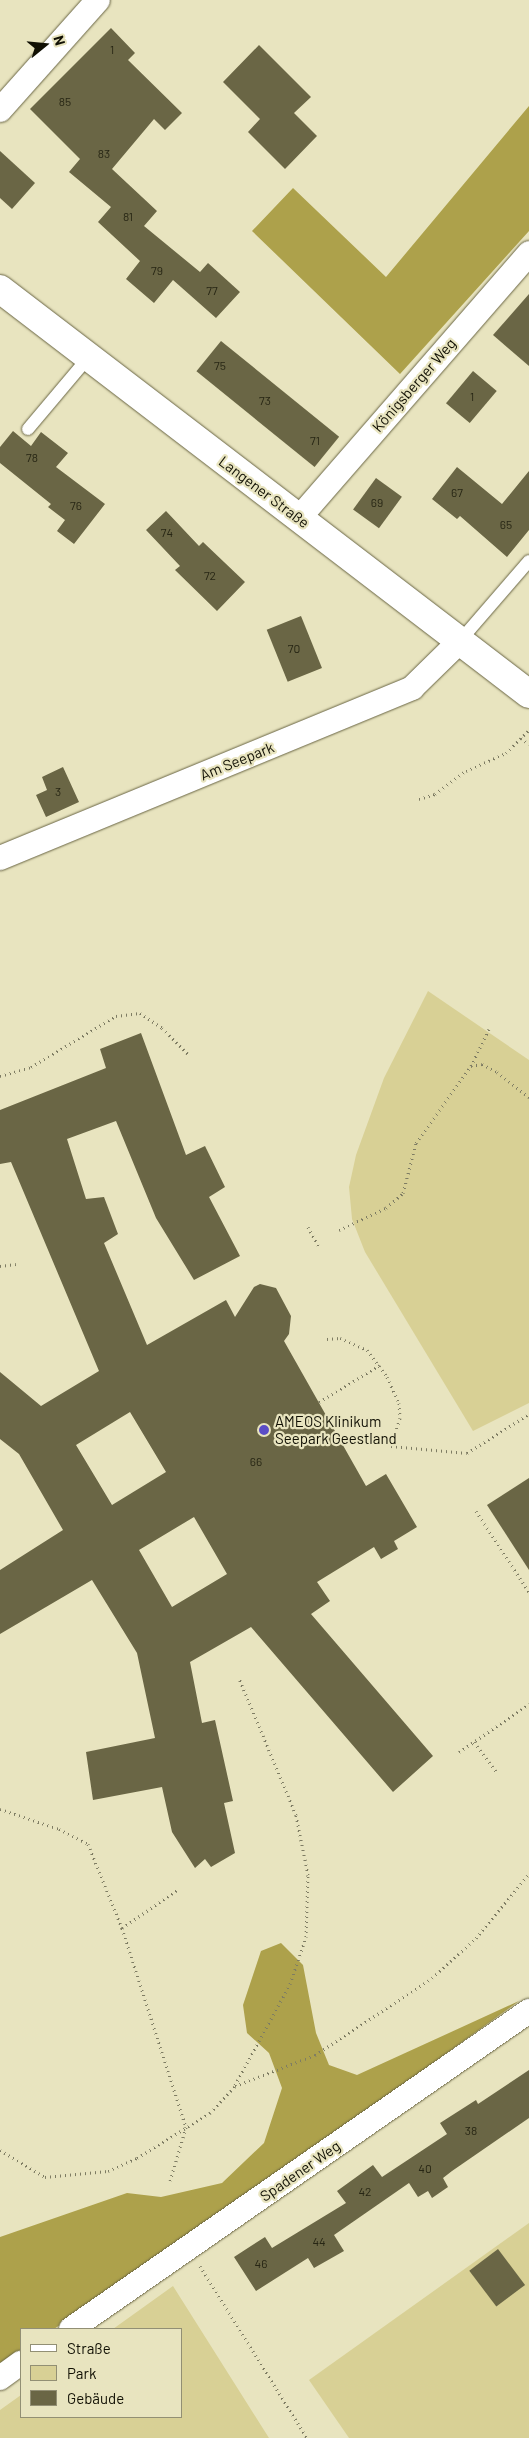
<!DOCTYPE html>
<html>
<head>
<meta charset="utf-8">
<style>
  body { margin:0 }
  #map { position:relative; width:529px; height:2438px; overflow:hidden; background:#e8e4bf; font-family:Barlow,sans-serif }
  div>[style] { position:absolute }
  .green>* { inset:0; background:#d8d095 }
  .forest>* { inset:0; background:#ada14b }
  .building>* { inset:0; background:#6a6645; transform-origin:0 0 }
  .path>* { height:3px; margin-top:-1.5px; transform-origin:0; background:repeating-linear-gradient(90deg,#7e7c63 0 1px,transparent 0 5px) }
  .roads { filter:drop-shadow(0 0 1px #696544) drop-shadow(0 0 1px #696544) }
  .lane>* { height:12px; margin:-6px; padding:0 6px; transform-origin:6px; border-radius:6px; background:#fff }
  .street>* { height:24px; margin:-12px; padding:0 12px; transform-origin:12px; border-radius:12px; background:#fff }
  .secondary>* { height:28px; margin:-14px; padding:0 14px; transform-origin:14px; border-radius:14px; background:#fff }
  .dots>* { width:14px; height:14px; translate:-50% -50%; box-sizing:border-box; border:2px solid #e8e4bf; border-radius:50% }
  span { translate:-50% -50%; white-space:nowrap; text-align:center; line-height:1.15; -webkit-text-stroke:4.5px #e8e4bf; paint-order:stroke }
  .number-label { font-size:12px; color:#272614 }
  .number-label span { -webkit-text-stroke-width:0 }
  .street-label { font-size:15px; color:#111004 }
  .poi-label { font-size:15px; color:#111004 }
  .left { translate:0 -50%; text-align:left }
  .legend { position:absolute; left:20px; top:2328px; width:162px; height:90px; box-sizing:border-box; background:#e8e4bf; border:1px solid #928f74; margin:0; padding:6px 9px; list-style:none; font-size:15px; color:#111004 }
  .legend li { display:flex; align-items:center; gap:10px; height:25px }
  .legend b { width:25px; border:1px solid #928f74 }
  .north { position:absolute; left:20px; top:20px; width:50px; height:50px; -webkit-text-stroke:4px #e8e4bf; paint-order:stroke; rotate:73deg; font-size:14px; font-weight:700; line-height:20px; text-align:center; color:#111004 }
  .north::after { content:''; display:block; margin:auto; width:18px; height:22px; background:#111004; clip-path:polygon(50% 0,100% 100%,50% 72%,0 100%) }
</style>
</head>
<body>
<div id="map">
  <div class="green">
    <i style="clip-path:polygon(428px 991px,529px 1060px,529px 1403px,473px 1431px,365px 1252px,352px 1219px,349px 1187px,356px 1155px,384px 1078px)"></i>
    <i style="clip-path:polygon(529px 2223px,529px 2438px,349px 2438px,309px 2380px)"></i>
    <i style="clip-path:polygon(173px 2286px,269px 2438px,0 2438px,0 2410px,21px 2395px,21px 2417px,181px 2417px,181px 2329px,113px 2329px)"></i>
  </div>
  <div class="forest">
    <i style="clip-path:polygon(529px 106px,529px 231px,400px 374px,252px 231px,293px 188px,386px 277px)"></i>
    <i style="clip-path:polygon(281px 1943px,303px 1965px,316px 2033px,329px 2065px,357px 2075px,519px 2001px,206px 2227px,54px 2329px,21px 2329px,21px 2351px,0 2365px,0 2237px,127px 2193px,161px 2197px,222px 2183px,264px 2143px,282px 2088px,269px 2053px,247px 2033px,243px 2005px,261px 1951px)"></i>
  </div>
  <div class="building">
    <i style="clip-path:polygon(111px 28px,135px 53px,128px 60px,182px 113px,165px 130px,154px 119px,112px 169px,157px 211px,144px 226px,200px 272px,208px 263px,240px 292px,216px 318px,173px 280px,154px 303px,126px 279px,140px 261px,98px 222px,111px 207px,69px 172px,80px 159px,30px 109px)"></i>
    <i style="clip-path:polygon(259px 45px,311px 97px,294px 113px,317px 136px,285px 169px,248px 132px,260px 119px,223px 82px)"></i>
    <i style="clip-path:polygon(0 151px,35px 183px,12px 209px,0 198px)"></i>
    <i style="clip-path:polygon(529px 294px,529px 366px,493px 335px)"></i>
    <i style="left:221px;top:341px;width:152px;height:39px;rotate:39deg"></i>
    <i style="left:473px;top:371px;width:31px;height:42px;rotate:40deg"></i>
    <i style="clip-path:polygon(13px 431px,31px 446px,41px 432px,68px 453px,56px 467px,105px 504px,74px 544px,57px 531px,65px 520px,48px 507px,51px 504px,0 463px,0 447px)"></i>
    <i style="clip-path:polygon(457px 467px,502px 504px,529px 471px,529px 530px,507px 557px,460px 516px,457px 519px,432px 499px)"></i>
    <i style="left:376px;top:478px;width:32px;height:39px;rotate:36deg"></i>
    <i style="clip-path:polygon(166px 511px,199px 546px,203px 542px,245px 582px,217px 611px,175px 570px,180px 566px,146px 530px)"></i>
    <i style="left:301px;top:616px;width:56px;height:37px;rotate:68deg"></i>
    <i style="clip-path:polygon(63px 767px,79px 802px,46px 817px,36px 795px,47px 790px,42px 777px)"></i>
    <i style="clip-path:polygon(evenodd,141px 1033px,186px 1155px,205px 1146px,225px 1187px,209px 1197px,240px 1256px,194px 1280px,156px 1218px,116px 1121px,67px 1139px,86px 1199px,104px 1197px,118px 1234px,104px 1243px,147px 1345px,226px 1300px,235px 1317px,254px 1287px,260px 1284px,276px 1288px,291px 1316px,289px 1334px,284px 1341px,366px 1486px,386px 1474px,417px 1527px,394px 1541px,398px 1549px,381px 1559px,374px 1547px,317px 1582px,330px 1601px,311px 1614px,433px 1756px,393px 1792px,251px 1627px,190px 1662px,202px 1723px,215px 1720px,233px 1801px,224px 1803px,235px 1853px,211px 1867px,205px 1859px,195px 1868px,172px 1832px,162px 1787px,93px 1800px,86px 1752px,155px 1738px,137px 1653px,92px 1580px,0 1634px,0 1570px,63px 1530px,19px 1454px,0 1439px,0 1372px,41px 1406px,99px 1371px,11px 1162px,0 1164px,0 1110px,106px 1068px,100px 1049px,141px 1033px,130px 1412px,166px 1472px,112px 1505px,76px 1445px,130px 1412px,141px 1033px,194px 1517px,227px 1574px,172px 1607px,139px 1550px,194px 1517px)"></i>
    <i style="clip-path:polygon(529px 1478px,529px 1570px,487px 1505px)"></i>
    <i style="clip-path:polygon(529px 2070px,529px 2118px,452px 2171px,443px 2178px,448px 2187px,432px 2198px,428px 2191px,418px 2197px,409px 2183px,334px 2235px,344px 2251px,314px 2268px,308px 2258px,256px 2291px,234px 2257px,265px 2237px,272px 2248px,346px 2203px,337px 2191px,373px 2165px,382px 2177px,447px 2134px,440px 2123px,476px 2100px,478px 2104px)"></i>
    <i style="left:498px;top:2249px;width:45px;height:36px;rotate:53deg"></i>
  </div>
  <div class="path">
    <i style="left:521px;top:738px;width:10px;rotate:37deg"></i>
    <i style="left:419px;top:799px;width:17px;rotate:-17deg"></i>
    <i style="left:435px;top:794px;width:39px;rotate:-37deg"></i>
    <i style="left:466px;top:771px;width:44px;rotate:-24.2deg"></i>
    <i style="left:506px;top:753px;width:33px;rotate:-45deg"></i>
    <i style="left:471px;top:1066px;width:41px;rotate:-64.1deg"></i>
    <i style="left:0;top:1076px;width:32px;rotate:-16deg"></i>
    <i style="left:31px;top:1067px;width:99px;rotate:-31deg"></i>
    <i style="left:116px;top:1016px;width:24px;rotate:-7deg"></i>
    <i style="left:140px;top:1013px;width:27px;rotate:34deg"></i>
    <i style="left:162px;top:1028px;width:37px;rotate:45deg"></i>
    <i style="left:308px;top:1227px;width:23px;rotate:61deg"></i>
    <i style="left:339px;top:1230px;width:52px;rotate:-25.1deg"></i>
    <i style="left:386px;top:1208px;width:23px;rotate:-41deg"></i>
    <i style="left:403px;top:1193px;width:52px;rotate:-75.4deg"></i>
    <i style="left:416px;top:1143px;width:95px;rotate:-54.5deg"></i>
    <i style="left:471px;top:1066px;width:11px;rotate:-10deg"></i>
    <i style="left:482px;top:1064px;width:17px;rotate:28deg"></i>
    <i style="left:497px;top:1072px;width:41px;rotate:38deg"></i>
    <i style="left:0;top:1266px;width:16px;rotate:-7deg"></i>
    <i style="left:327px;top:1339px;width:13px;rotate:-4deg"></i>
    <i style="left:340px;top:1338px;width:30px;rotate:24deg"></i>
    <i style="left:367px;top:1350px;width:34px;rotate:53deg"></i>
    <i style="left:387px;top:1377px;width:29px;rotate:65deg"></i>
    <i style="left:399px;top:1403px;width:15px;rotate:86deg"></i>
    <i style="left:400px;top:1418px;width:29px;rotate:108deg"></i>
    <i style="left:391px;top:1446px;width:76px;rotate:5.3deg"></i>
    <i style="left:467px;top:1453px;width:73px;rotate:-32.2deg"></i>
    <i style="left:319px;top:1402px;width:71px;rotate:-31.2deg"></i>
    <i style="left:476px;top:1511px;width:97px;rotate:56.8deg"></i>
    <i style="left:474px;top:1742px;width:38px;rotate:53deg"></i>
    <i style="left:459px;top:1752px;width:85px;rotate:-34.4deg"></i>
    <i style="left:0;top:1809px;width:62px;rotate:18.7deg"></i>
    <i style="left:59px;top:1829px;width:33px;rotate:27deg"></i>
    <i style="left:88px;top:1844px;width:91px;rotate:68deg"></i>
    <i style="left:122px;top:1928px;width:209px;rotate:72.2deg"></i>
    <i style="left:186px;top:2127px;width:56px;rotate:106.5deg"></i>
    <i style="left:122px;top:1928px;width:67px;rotate:-34.6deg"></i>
    <i style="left:235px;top:2085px;width:115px;rotate:-61.4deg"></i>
    <i style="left:290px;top:1984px;width:50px;rotate:-71.2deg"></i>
    <i style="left:306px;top:1937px;width:62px;rotate:-88.2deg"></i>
    <i style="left:308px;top:1875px;width:61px;rotate:-101.3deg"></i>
    <i style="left:296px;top:1815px;width:148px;rotate:-112.6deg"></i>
    <i style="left:0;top:2150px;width:52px;rotate:31deg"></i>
    <i style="left:45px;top:2177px;width:63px;rotate:-5.4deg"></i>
    <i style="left:108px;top:2171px;width:32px;rotate:-24deg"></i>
    <i style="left:137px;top:2158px;width:86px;rotate:-31.7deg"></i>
    <i style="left:210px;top:2113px;width:37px;rotate:-47deg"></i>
    <i style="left:235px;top:2086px;width:86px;rotate:-21.2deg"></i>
    <i style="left:315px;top:2055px;width:140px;rotate:-33.3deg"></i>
    <i style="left:432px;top:1978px;width:59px;rotate:-42.3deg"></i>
    <i style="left:476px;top:1938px;width:83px;rotate:-50.4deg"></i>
    <i style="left:200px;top:2266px;width:203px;rotate:58.1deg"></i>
  </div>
  <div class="roads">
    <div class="lane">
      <i style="left:28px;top:429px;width:92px;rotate:-49.9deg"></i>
      <i style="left:459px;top:642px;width:107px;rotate:-49.2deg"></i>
    </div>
    <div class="street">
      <i style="left:0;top:110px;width:147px;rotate:-48.3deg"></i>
      <i style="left:299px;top:518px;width:351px;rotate:-49deg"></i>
      <i style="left:0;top:858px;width:446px;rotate:-22.4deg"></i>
      <i style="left:412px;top:688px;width:66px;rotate:-44.4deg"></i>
      <i style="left:71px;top:2329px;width:558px;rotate:-34.77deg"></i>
      <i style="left:0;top:2378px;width:26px;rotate:-36deg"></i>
    </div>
    <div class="secondary">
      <i style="left:0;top:289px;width:666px;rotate:37.44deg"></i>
    </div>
  </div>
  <div class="dots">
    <i style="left:264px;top:1430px;background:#5b4dc6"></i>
  </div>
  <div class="number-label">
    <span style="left:112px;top:50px">1</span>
    <span style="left:65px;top:102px">85</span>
    <span style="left:104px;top:154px">83</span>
    <span style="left:128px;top:217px">81</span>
    <span style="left:157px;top:271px">79</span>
    <span style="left:212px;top:291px">77</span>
    <span style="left:220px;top:366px">75</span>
    <span style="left:472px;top:397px">1</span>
    <span style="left:265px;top:401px">73</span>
    <span style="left:315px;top:441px">71</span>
    <span style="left:32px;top:458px">78</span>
    <span style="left:457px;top:493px">67</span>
    <span style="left:377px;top:503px">69</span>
    <span style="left:76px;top:506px">76</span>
    <span style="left:506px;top:525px">65</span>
    <span style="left:167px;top:533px">74</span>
    <span style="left:210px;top:576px">72</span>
    <span style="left:294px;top:649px">70</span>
    <span style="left:58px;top:792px">3</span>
    <span style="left:256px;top:1462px">66</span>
    <span style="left:471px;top:2131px">38</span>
    <span style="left:425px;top:2169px">40</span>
    <span style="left:365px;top:2192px">42</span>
    <span style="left:319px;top:2242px">44</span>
    <span style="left:261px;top:2264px">46</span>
  </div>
  <div class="street-label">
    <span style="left:414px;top:385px;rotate:-49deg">Königsberger Weg</span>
    <span style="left:264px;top:492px;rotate:37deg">Langener Straße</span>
    <span style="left:237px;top:761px;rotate:-22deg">Am Seepark</span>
    <span style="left:300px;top:2171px;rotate:-35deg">Spadener Weg</span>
  </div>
  <div class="poi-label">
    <span class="left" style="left:275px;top:1430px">AMEOS Klinikum<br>Seepark Geestland</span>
  </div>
  <ul class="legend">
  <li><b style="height:6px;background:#fff"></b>Straße</li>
  <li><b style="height:14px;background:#d8d095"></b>Park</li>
  <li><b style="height:14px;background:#6a6645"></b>Gebäude</li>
  </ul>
  <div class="north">N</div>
</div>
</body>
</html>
